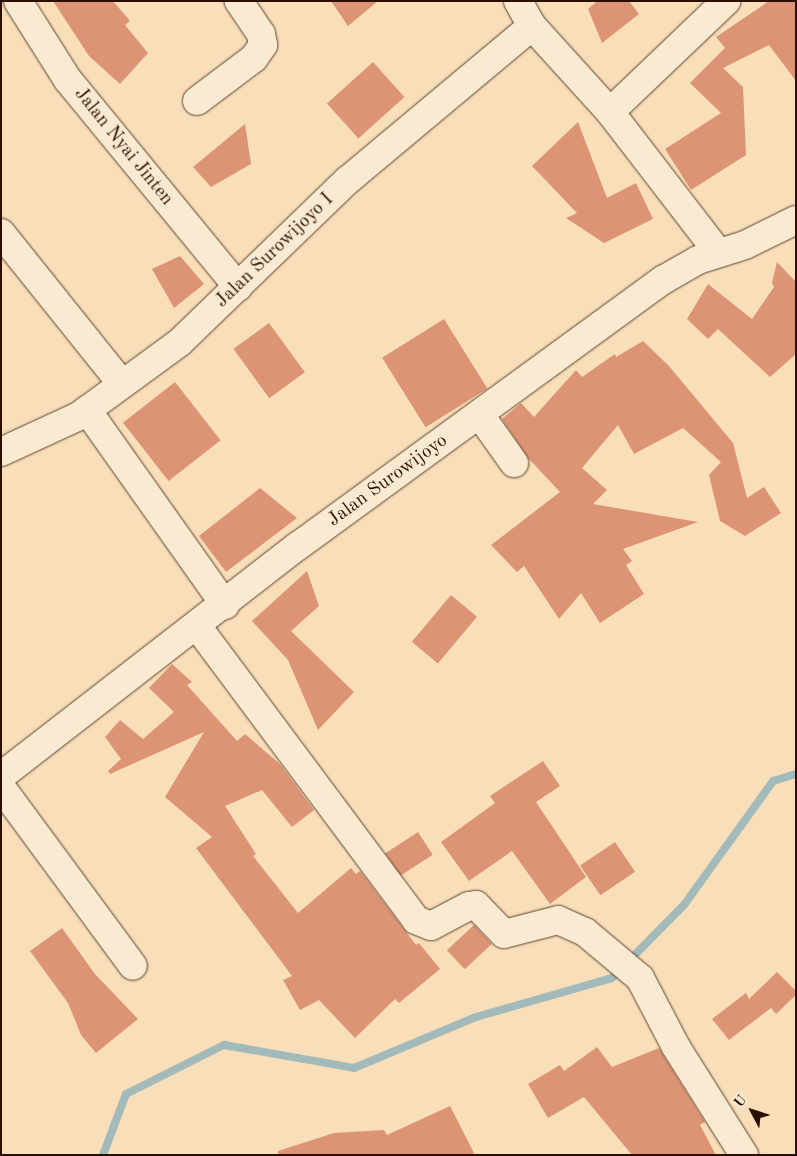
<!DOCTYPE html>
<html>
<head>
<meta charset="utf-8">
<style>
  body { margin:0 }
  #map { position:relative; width:797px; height:1156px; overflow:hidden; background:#f8dfba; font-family:"Old Standard TT",serif }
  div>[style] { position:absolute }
  .stream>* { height:8px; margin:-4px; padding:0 4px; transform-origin:4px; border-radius:4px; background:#a3babb }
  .building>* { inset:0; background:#dc9475; transform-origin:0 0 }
  .roads { filter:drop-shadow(0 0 1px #5e432e) drop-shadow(0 0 1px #5e432e) }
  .minor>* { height:28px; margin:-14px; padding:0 14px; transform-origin:14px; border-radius:14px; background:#faead2 }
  span { translate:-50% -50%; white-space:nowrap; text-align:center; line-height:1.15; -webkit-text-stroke:5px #faead2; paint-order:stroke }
  .street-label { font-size:19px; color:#2a0f00 }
  .frame { position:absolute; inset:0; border:2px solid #2a0f00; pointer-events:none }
  .north { position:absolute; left:727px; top:1086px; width:50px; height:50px; -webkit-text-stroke:4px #faead2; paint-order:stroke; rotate:310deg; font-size:14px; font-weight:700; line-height:20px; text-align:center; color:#2a0f00 }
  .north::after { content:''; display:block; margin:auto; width:18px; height:22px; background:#2a0f00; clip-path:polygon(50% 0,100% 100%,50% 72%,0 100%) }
</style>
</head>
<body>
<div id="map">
  <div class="stream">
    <i style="left:103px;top:1155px;width:65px;rotate:-69.3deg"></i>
    <i style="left:126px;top:1094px;width:110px;rotate:-26.6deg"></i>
    <i style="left:224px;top:1045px;width:132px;rotate:10deg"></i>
    <i style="left:354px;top:1068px;width:132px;rotate:-22.7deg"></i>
    <i style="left:476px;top:1017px;width:141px;rotate:-16deg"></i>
    <i style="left:612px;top:978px;width:103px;rotate:-45.4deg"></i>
    <i style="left:684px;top:905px;width:153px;rotate:-54.3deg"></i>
    <i style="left:773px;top:781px;width:24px;rotate:-17deg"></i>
  </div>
  <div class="building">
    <i style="clip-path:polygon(53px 1px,113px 1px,130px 21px,125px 25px,148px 53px,120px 84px,89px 56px)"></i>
    <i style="clip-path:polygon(331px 1px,378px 1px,348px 26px)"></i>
    <i style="clip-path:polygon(597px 1px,629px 1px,639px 14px,602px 43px,588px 9px)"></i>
    <i style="clip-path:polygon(769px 1px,796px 1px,796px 81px,769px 45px,723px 68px,743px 87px,746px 155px,691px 190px,665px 149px,721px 113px,690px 83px,725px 48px,716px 37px)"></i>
    <i style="left:373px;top:62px;width:47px;height:62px;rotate:48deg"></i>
    <i style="clip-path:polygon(578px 122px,607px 198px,636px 183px,653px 219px,604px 243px,566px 218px,577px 213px,532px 166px)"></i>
    <i style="clip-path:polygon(245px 124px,251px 164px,211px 187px,193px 167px)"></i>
    <i style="clip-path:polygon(180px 256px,204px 284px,174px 308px,152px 269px)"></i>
    <i style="clip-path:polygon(777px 262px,796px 282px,796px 354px,770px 377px,718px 329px,708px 339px,687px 319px,708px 284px,752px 319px,774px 287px,772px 283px)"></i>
    <i style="left:444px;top:319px;width:82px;height:73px;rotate:58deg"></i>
    <i style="left:269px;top:323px;width:61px;height:44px;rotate:54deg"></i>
    <i style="clip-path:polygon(643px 341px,669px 366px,733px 443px,747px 498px,764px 487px,781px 513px,745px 536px,720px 521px,709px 475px,721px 462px,683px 428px,634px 454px,618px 425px,582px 468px,607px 490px,593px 504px,698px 522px,623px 549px,632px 561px,626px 565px,644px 594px,600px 623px,581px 593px,559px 619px,524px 566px,517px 572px,491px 545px,560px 492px,528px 458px,502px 419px,521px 403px,534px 417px,576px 370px,582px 377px,615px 354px,616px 357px)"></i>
    <i style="left:175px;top:382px;width:74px;height:66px;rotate:52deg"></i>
    <i style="clip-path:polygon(260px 488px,297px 518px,226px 572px,199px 536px)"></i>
    <i style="clip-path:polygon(307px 571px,319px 606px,291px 631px,354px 692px,318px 730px,288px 660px,252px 621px)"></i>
    <i style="left:451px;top:595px;width:34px;height:61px;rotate:40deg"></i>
    <i style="clip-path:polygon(172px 664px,192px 682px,187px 685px,237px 741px,245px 734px,280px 764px,314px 810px,292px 827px,262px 790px,225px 806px,256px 854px,253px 856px,298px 913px,351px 868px,356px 874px,360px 871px,416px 945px,419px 943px,440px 969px,399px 1003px,395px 999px,355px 1038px,319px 1000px,300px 1010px,283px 980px,292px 976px,196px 848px,212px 837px,165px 797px,204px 732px,110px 774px,108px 771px,121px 759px,105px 737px,120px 720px,143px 739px,174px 712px,149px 688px)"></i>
    <i style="clip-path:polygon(543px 761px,560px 786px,536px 802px,586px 877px,550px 904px,512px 851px,469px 881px,441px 842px,495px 803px,490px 796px)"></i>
    <i style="left:418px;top:832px;width:27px;height:39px;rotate:57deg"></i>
    <i style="left:615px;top:842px;width:36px;height:42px;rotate:56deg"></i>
    <i style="left:474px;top:925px;width:26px;height:37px;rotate:47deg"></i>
    <i style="clip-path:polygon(62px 928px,95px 974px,138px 1019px,96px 1053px,81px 1035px,68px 1003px,30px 951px)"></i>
    <i style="clip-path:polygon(777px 972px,796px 991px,796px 995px,776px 1014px,771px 1008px,729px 1040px,712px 1019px,746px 993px,749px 999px)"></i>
    <i style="clip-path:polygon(597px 1047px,612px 1067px,659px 1048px,705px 1122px,700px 1125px,716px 1155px,632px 1155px,584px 1097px,548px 1118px,528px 1084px,560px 1065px,564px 1071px)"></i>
    <i style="clip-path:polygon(450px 1106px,475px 1155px,278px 1155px,278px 1151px,334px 1133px,384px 1130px,387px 1135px)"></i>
  </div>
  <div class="roads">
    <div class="minor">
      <i style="left:18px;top:1px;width:93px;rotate:57.7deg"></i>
      <i style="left:68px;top:80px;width:268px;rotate:50.6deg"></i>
      <i style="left:518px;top:1px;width:29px;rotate:61deg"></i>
      <i style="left:532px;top:26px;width:116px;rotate:47.8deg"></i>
      <i style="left:610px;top:112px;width:177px;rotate:52.4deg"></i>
      <i style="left:197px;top:101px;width:71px;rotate:-37deg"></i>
      <i style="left:254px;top:58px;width:16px;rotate:-55deg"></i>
      <i style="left:263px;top:45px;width:11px;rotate:-100deg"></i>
      <i style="left:261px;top:34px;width:40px;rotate:-124deg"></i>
      <i style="left:610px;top:112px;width:161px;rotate:-43.7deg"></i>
      <i style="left:1px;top:233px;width:193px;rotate:51.3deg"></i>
      <i style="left:87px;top:410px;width:239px;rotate:54.7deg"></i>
      <i style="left:480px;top:415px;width:59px;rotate:54.7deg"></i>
      <i style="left:1px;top:452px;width:86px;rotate:-24.8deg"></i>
      <i style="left:79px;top:416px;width:125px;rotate:-36.2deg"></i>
      <i style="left:180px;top:342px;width:233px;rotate:-44deg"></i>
      <i style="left:348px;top:180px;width:240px;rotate:-39.9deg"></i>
      <i style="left:197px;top:626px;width:367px;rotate:53.3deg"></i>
      <i style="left:416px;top:920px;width:16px;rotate:22deg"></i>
      <i style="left:431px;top:926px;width:43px;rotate:-27.8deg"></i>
      <i style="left:469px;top:906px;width:7px;rotate:-8deg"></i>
      <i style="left:476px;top:905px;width:40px;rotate:46deg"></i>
      <i style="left:504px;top:934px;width:56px;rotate:-14.5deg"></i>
      <i style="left:558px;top:920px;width:30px;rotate:24deg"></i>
      <i style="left:585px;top:932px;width:72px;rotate:39.9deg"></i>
      <i style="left:640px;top:978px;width:78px;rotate:62.4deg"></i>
      <i style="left:676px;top:1047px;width:128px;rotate:57.8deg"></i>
      <i style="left:1px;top:776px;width:376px;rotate:-37.8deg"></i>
      <i style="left:298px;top:546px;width:452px;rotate:-36.1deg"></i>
      <i style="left:663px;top:280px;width:40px;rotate:-29.7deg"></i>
      <i style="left:698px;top:260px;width:49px;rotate:-17.7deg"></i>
      <i style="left:745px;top:245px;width:57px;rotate:-26.1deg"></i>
      <i style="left:1px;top:787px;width:222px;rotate:53.6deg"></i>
    </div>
  </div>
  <div class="street-label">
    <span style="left:123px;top:147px;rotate:51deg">Jalan Nyai Jinten</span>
    <span style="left:275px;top:251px;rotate:-44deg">Jalan Surowijoyo I</span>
    <span style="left:388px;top:481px;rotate:-36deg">Jalan Surowijoyo</span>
  </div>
  <div class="frame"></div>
  <div class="north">U</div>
</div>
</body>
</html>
